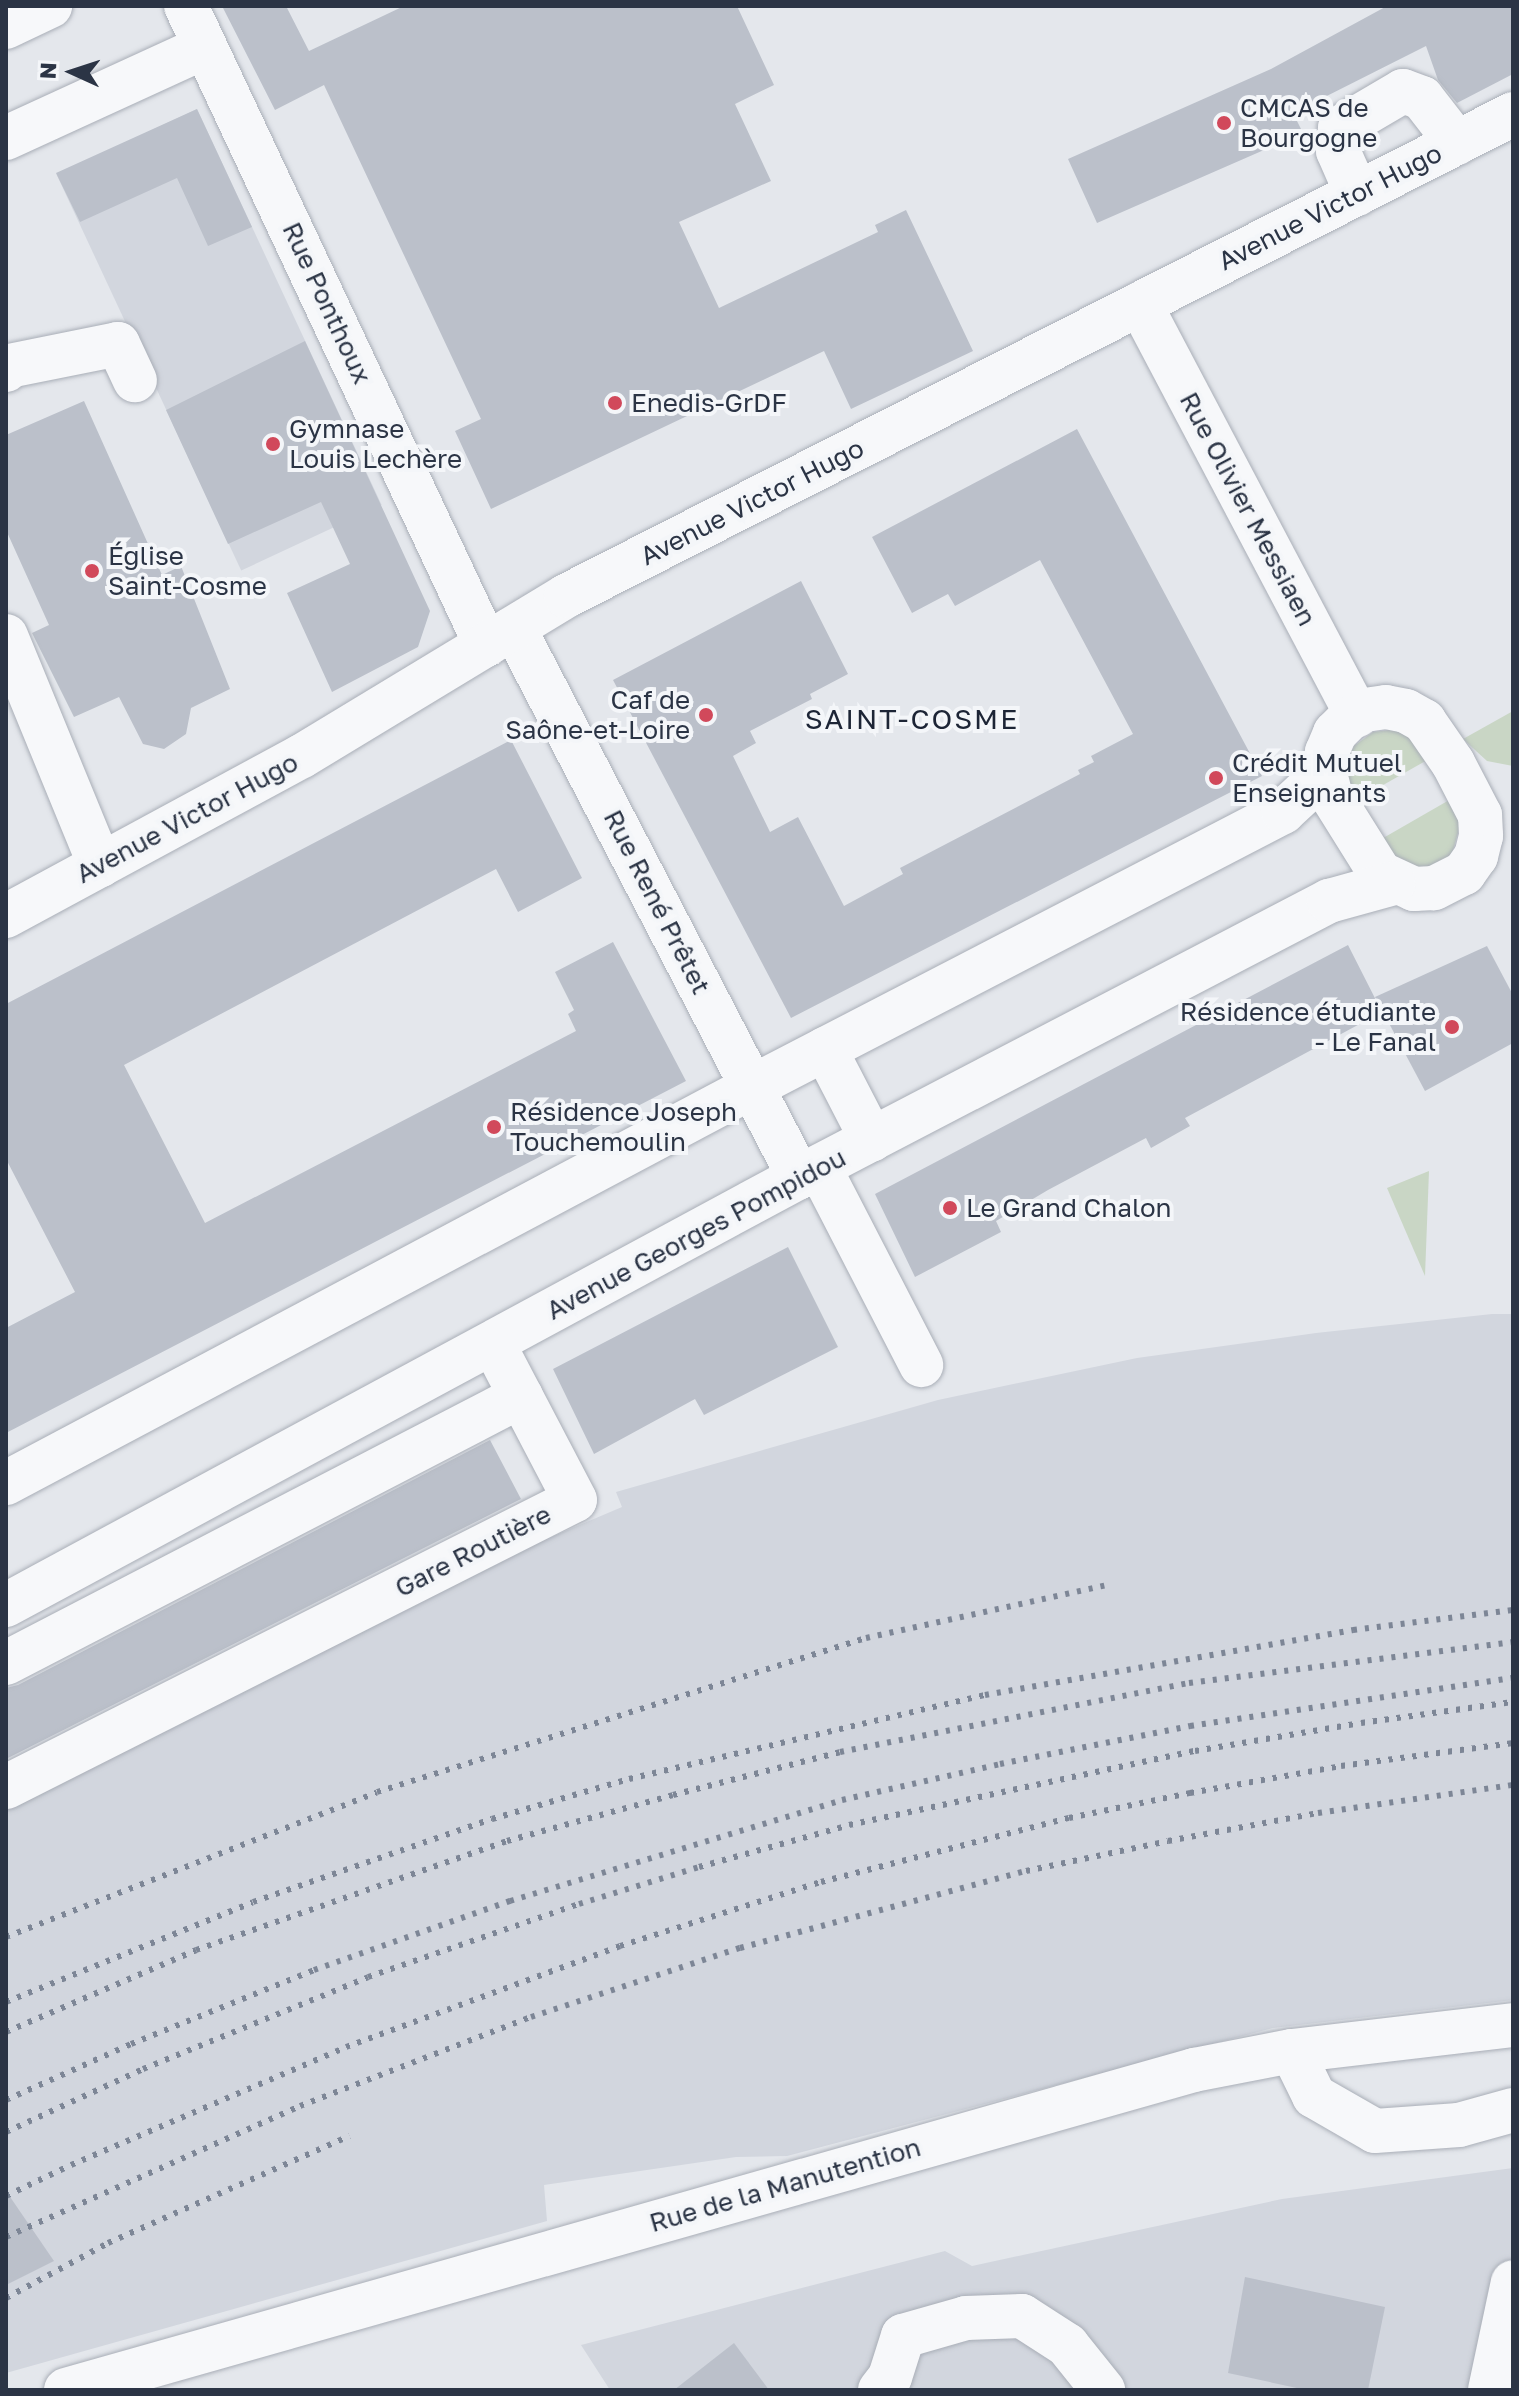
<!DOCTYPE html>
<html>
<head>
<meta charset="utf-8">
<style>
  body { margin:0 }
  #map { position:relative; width:1519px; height:2396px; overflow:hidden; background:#e4e7ec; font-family:"Golos Text",sans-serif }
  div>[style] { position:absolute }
  .built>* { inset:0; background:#d2d6de; transform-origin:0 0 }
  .green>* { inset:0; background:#c9d6c5 }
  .building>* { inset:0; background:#bbc0ca }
  .roads { filter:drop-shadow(0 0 2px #a9aeb7) drop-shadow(0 0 2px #a9aeb7) }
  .minor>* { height:44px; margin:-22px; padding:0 22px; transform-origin:22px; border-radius:22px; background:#f7f8fa }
  .rail>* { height:6px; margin-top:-3px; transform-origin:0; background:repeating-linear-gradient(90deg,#7d8696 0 4px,transparent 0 12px) }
  .dots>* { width:22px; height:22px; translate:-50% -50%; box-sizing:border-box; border:4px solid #f4f6f9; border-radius:50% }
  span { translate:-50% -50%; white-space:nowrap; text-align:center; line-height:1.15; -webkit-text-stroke:8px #f4f6f9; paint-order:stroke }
  .poi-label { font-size:26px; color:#2b3445 }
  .left { translate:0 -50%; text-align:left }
  .right { translate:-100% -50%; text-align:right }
  .street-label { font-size:26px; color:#2b3445 }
  .neighbourhood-label { font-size:28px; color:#1d2536; letter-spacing:2px }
  .frame { position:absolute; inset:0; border:8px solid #2b3445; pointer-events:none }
  .north { position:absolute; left:32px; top:32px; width:80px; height:80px; -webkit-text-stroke:6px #f4f6f9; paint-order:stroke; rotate:273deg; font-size:22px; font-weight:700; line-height:32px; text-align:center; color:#2b3445 }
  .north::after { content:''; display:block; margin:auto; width:28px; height:36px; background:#2b3445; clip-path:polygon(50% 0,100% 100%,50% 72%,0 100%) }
</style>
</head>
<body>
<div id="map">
  <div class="built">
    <i style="left:197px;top:109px;width:437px;height:155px;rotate:65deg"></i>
    <i style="clip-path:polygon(1492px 1314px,1513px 1314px,1513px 2000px,1273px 2028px,787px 2156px,736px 2157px,544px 2185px,547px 2221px,6px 2373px,6px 1805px,450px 1580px,622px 1507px,616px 1492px,938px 1400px,1137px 1358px,1316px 1333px)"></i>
    <i style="clip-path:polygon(1513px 2168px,1513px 2390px,610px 2390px,581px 2345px,945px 2251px,972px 2266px,1282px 2199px)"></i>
  </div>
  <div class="green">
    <i style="clip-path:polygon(1513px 711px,1513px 766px,1487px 761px,1463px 739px)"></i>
    <i style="clip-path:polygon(1390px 730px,1404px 731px,1429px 759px,1355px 801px,1345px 778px,1347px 762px,1354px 746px,1373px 732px)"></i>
    <i style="clip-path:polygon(1451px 799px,1461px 822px,1452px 854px,1433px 868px,1402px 868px,1378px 841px)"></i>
    <i style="clip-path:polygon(1429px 1171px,1425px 1276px,1387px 1188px)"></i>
  </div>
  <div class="building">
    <i style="clip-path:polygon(222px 6px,286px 6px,309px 51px,404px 6px,737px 6px,774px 85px,735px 104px,771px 181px,679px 222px,719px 308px,878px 232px,875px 225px,906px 210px,973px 351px,851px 409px,824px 351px,491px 509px,455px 431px,481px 419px,324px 85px,275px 110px)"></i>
    <i style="clip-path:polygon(1387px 6px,1513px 6px,1513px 74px,1457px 103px,1438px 80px,1426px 46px,1293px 113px,1303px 133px,1097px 223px,1068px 159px,1271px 69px)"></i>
    <i style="clip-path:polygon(197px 109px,252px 227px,208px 246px,177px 178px,80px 222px,56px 173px)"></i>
    <i style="clip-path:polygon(305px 341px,430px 611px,418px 647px,332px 692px,287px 593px,350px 564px,321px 502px,228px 544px,166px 410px)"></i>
    <i style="clip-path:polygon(84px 401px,162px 575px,181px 566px,230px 689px,191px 708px,186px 734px,164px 749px,143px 744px,119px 697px,74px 717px,32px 633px,49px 625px,6px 530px,6px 435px)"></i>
    <i style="clip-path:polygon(1077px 429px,1262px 776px,791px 1018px,613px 680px,801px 581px,848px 674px,810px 694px,812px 699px,750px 731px,756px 743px,733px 756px,770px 832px,798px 817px,844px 906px,903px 874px,900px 868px,1080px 774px,1078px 770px,1094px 762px,1091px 756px,1133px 734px,1040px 560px,955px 606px,948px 594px,912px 613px,872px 537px)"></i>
    <i style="clip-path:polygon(511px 740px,582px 878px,518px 912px,496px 869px,124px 1065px,205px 1223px,576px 1031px,568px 1014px,574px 1010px,555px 972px,613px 942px,686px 1081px,6px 1433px,6px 1328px,75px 1292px,6px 1159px,6px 1004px)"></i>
    <i style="clip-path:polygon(1348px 945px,1382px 1012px,1185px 1118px,1190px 1126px,1151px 1148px,1146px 1138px,1048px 1190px,996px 1221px,1001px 1232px,915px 1277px,875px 1194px)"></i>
    <i style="clip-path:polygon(1487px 946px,1513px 995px,1513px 1043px,1425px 1091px,1375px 997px)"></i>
    <i style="clip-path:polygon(788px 1247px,838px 1347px,704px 1415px,695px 1399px,594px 1454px,553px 1369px)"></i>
    <i style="clip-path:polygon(490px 1440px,521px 1499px,6px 1759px,6px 1688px,18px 1685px)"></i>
    <i style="clip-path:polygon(6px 2191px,54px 2261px,6px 2285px)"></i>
    <i style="clip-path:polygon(1245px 2277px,1385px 2307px,1368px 2390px,1306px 2390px,1228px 2373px)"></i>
    <i style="clip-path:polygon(734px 2343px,769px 2390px,674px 2390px)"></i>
  </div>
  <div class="roads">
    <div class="minor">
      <i style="left:186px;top:6px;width:706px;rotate:64.85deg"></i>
      <i style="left:6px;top:27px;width:49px;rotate:-25.5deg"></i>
      <i style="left:6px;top:138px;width:219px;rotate:-24.6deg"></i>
      <i style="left:1357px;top:194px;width:47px;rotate:-113.8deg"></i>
      <i style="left:1338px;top:151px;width:23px;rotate:-85deg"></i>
      <i style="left:1340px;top:128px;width:73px;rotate:-30.4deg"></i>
      <i style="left:1403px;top:91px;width:20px;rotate:20deg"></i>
      <i style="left:1422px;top:98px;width:57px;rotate:52.1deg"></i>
      <i style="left:1140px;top:304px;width:465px;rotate:62.2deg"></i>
      <i style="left:6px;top:370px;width:5px;rotate:-53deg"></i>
      <i style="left:9px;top:366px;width:111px;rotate:-11.4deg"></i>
      <i style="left:118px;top:344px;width:40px;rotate:65deg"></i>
      <i style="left:514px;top:628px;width:619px;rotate:62.57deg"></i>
      <i style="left:6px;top:636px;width:248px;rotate:67.7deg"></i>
      <i style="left:1386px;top:707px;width:20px;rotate:11deg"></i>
      <i style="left:1406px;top:711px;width:21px;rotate:29deg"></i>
      <i style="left:1424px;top:721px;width:51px;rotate:55.4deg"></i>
      <i style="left:1453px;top:763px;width:59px;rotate:62.6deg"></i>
      <i style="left:1480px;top:815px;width:21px;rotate:87deg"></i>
      <i style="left:1481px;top:836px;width:21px;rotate:104deg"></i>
      <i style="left:1476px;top:856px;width:21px;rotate:125deg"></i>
      <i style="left:1464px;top:873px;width:34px;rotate:153deg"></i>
      <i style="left:1434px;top:888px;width:20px;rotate:177deg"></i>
      <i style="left:1414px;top:889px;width:38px;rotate:-155deg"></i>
      <i style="left:1380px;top:873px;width:94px;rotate:-122deg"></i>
      <i style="left:1330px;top:793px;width:21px;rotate:-104deg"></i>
      <i style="left:1325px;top:773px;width:21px;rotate:-85deg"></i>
      <i style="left:1327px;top:752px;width:21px;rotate:-67deg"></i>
      <i style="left:1335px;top:733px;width:21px;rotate:-45deg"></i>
      <i style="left:1350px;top:718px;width:17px;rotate:-28deg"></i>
      <i style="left:1365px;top:710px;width:21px;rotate:-8deg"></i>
      <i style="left:6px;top:916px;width:336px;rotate:-28.4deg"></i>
      <i style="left:302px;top:756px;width:309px;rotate:-31.2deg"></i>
      <i style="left:566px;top:596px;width:1063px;rotate:-26.97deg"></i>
      <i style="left:825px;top:1049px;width:102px;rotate:62.7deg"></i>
      <i style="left:819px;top:1167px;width:223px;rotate:62.7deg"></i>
      <i style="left:6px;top:1483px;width:845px;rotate:-27.96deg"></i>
      <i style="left:752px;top:1087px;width:598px;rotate:-27.38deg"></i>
      <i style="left:1283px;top:812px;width:57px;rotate:-42.9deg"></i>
      <i style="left:6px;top:1605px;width:901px;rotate:-28.36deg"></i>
      <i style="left:799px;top:1177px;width:598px;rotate:-27.51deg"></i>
      <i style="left:1329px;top:901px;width:67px;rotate:-15.5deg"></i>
      <i style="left:6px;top:1663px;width:580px;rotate:-27.4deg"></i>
      <i style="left:6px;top:1787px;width:637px;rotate:-26.77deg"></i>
      <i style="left:575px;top:1500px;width:177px;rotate:-117.6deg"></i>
      <i style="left:1292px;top:2051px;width:50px;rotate:63.9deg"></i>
      <i style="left:1314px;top:2096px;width:70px;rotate:29.8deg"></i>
      <i style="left:1375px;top:2131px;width:84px;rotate:-4.1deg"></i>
      <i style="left:1459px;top:2125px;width:56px;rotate:-15.5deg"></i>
      <i style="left:66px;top:2390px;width:1173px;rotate:-15.84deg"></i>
      <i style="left:1194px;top:2070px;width:100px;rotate:-11deg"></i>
      <i style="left:1292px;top:2051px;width:223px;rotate:-6.7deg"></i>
      <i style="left:880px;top:2390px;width:16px;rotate:-52deg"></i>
      <i style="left:890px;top:2377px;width:43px;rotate:-72.4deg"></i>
      <i style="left:903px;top:2336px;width:66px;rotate:-15.9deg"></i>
      <i style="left:966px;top:2318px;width:56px;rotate:-2deg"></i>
      <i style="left:1022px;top:2316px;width:54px;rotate:32.8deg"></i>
      <i style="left:1067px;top:2345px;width:58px;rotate:51.3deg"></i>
      <i style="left:1490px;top:2390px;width:110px;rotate:-78deg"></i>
    </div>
  </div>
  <div class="rail">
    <i style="left:6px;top:1937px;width:398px;rotate:-21.3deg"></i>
    <i style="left:377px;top:1792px;width:513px;rotate:-17.48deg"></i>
    <i style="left:866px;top:1638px;width:252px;rotate:-12.4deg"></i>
    <i style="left:6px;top:2002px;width:266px;rotate:-22deg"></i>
    <i style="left:253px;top:1902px;width:253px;rotate:-19.2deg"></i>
    <i style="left:492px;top:1819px;width:143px;rotate:-16.3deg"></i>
    <i style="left:629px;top:1779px;width:366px;rotate:-13.3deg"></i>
    <i style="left:985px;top:1695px;width:374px;rotate:-10deg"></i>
    <i style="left:1353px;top:1630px;width:161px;rotate:-7.1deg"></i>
    <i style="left:6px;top:2032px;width:207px;rotate:-23.3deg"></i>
    <i style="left:196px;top:1950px;width:330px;rotate:-19.3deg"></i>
    <i style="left:507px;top:1841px;width:172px;rotate:-15.5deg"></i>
    <i style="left:673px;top:1795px;width:172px;rotate:-14.4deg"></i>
    <i style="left:840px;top:1752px;width:356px;rotate:-11.2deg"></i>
    <i style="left:1189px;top:1683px;width:327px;rotate:-7.2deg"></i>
    <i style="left:6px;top:2100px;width:137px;rotate:-24.1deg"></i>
    <i style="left:131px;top:2044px;width:197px;rotate:-22deg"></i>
    <i style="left:314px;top:1970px;width:208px;rotate:-19.4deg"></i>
    <i style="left:510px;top:1901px;width:347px;rotate:-16.9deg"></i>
    <i style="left:842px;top:1800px;width:162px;rotate:-12.8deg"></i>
    <i style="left:1000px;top:1764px;width:194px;rotate:-11.3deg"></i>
    <i style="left:1190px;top:1726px;width:327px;rotate:-8.5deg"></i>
    <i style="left:6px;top:2132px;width:151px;rotate:-24.7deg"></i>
    <i style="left:143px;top:2069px;width:243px;rotate:-22.2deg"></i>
    <i style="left:368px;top:1977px;width:223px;rotate:-19.1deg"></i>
    <i style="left:579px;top:1904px;width:126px;rotate:-17.1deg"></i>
    <i style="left:699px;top:1867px;width:156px;rotate:-15.6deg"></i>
    <i style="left:849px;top:1825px;width:354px;rotate:-12.1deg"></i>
    <i style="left:1195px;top:1751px;width:168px;rotate:-9.6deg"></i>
    <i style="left:1361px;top:1723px;width:153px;rotate:-7.9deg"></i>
    <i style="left:6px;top:2196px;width:72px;rotate:-25.5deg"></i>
    <i style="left:71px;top:2165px;width:299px;rotate:-23.2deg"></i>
    <i style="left:346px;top:2047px;width:292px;rotate:-20.2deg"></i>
    <i style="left:620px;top:1946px;width:211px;rotate:-17.7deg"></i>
    <i style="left:821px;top:1882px;width:256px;rotate:-14.5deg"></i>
    <i style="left:1069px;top:1818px;width:124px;rotate:-11.7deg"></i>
    <i style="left:1190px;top:1793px;width:153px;rotate:-10.1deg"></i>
    <i style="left:1341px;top:1766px;width:174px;rotate:-7.6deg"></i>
    <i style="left:6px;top:2237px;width:322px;rotate:-24deg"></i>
    <i style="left:300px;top:2106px;width:248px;rotate:-21.1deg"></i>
    <i style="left:531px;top:2017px;width:220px;rotate:-18.3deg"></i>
    <i style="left:740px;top:1948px;width:296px;rotate:-15.1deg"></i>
    <i style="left:1026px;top:1871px;width:145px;rotate:-11.9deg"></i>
    <i style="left:1168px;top:1841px;width:153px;rotate:-10.6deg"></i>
    <i style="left:1318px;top:1813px;width:197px;rotate:-8.2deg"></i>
    <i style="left:6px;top:2298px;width:116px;rotate:-28.3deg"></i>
    <i style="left:108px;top:2243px;width:264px;rotate:-23.9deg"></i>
  </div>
  <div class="dots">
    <i style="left:1224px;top:123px;background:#d1495b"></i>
    <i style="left:615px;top:403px;background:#d1495b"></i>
    <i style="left:273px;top:444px;background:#d1495b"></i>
    <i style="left:92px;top:571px;background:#d1495b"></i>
    <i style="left:706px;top:715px;background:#d1495b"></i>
    <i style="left:1216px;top:778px;background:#d1495b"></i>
    <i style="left:1452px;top:1027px;background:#d1495b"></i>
    <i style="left:494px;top:1127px;background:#d1495b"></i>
    <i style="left:950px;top:1208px;background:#d1495b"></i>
  </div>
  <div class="poi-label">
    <span class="left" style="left:1240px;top:123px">CMCAS de<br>Bourgogne</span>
    <span class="left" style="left:631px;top:403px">Enedis-GrDF</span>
    <span class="left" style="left:289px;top:444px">Gymnase<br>Louis Lechère</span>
    <span class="left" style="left:108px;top:571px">Église<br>Saint-Cosme</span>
    <span class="right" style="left:690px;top:715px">Caf de<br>Saône-et-Loire</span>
    <span class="left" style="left:1232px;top:778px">Crédit Mutuel<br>Enseignants</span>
    <span class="right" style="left:1436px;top:1027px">Résidence étudiante<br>- Le Fanal</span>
    <span class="left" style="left:510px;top:1127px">Résidence Joseph<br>Touchemoulin</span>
    <span class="left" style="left:966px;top:1208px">Le Grand Chalon</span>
  </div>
  <div class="street-label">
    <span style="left:1330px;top:207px;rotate:-27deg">Avenue Victor Hugo</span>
    <span style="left:327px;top:303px;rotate:65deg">Rue Ponthoux</span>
    <span style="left:752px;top:502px;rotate:-27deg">Avenue Victor Hugo</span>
    <span style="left:1248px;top:509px;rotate:62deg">Rue Olivier Messiaen</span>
    <span style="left:187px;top:818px;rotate:-28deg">Avenue Victor Hugo</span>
    <span style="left:657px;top:902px;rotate:63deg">Rue René Prêtet</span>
    <span style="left:696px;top:1234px;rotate:-28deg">Avenue Georges Pompidou</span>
    <span style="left:473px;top:1551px;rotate:-27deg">Gare Routière</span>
    <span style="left:785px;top:2185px;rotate:-16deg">Rue de la Manutention</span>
  </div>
  <div class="neighbourhood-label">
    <span style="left:912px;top:719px">SAINT-COSME</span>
  </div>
  <div class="frame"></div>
  <div class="north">N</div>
</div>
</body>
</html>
